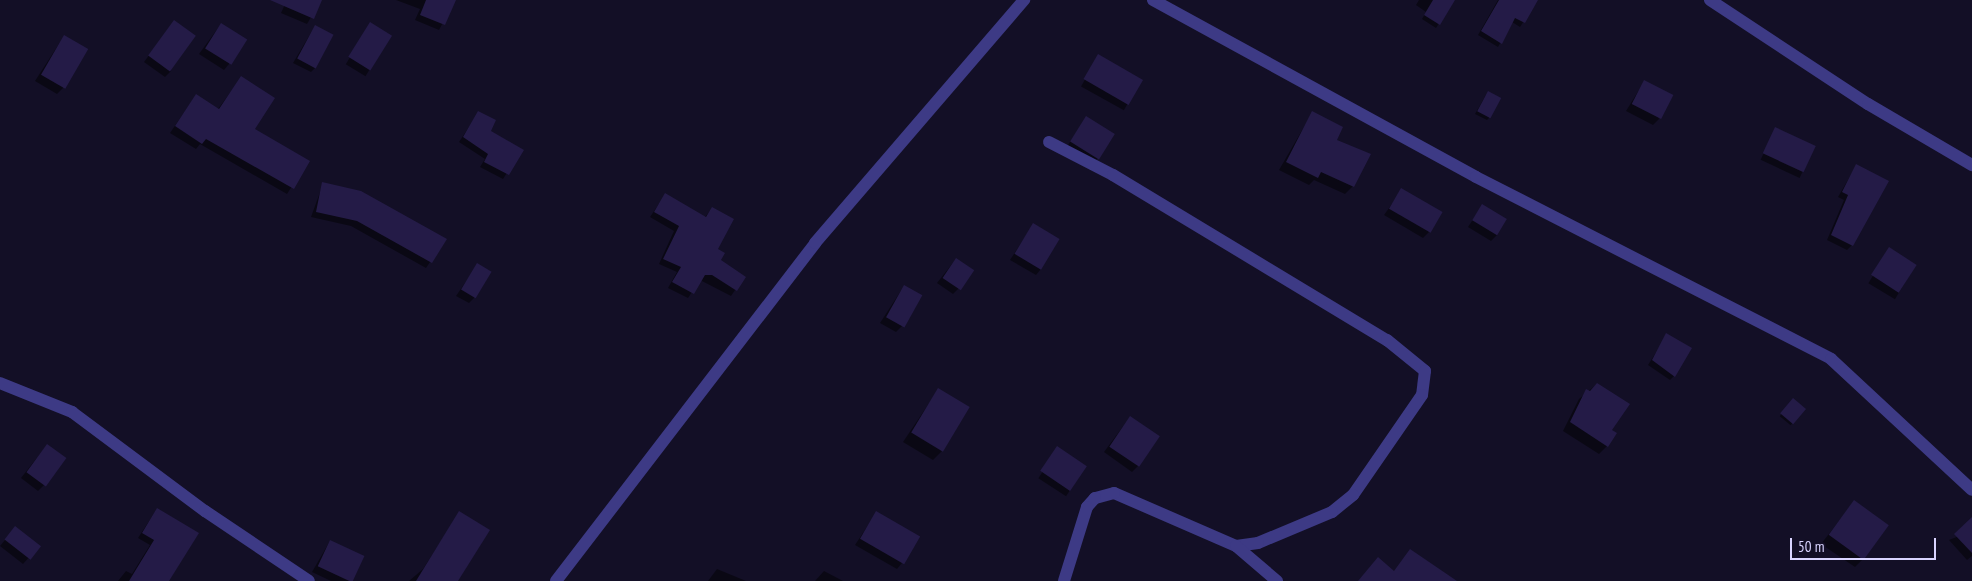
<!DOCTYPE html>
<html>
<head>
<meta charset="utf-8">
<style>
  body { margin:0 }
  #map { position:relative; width:1972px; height:581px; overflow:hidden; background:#130f26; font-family:"PT Sans Narrow",sans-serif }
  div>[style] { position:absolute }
  .shadow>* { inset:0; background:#0007; transform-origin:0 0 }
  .building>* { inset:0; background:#241b47; transform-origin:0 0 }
  .minor>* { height:12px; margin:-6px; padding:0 6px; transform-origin:6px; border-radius:6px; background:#3d3a85 }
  span { translate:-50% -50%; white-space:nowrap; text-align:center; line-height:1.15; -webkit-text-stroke:4px #130f26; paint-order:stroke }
  .scale { position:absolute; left:1790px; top:538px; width:146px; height:22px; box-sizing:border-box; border:2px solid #d9d4ff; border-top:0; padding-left:6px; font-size:15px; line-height:18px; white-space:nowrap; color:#d9d4ff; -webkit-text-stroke:4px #130f26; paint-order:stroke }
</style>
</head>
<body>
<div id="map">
  <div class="shadow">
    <i style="clip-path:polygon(287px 0,321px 0,307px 24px,281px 13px)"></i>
    <i style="clip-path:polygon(396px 0,455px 0,439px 30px,415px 20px,420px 9px)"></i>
    <i style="clip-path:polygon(1419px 0,1454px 0,1436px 28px,1422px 19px,1426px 12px,1416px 5px)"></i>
    <i style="clip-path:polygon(1498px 0,1537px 1px,1520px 27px,1512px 22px,1498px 47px,1478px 35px)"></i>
    <i style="clip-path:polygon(174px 22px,171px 71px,165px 77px,144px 62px)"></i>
    <i style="clip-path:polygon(221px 24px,229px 64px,224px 70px,199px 54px)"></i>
    <i style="left:370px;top:24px;width:23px;height:47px;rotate:31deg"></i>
    <i style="clip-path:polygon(315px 26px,316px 67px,311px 72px,293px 63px)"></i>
    <i style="clip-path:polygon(64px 36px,63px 88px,57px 94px,35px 81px)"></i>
    <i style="left:1098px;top:56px;width:49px;height:35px;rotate:29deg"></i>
    <i style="clip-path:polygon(241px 78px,253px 130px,308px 161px,287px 194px,200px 144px,196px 149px,170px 133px,196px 95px,218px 109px)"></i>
    <i style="clip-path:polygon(1644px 82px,1659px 119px,1653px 125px,1626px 111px)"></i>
    <i style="clip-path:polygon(1486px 95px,1489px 118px,1487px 120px,1475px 114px)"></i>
    <i style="clip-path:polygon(479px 112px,489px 131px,522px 150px,503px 179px,480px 167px,485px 159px,459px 142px)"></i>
    <i style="clip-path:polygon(1312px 113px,1335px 140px,1353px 186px,1345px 194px,1314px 180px,1309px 185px,1279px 170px)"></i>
    <i style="clip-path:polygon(1086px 118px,1098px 158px,1093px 164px,1066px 148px)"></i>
    <i style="left:1775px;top:129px;width:43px;height:34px;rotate:25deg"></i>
    <i style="clip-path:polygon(1856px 166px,1852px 245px,1847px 250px,1827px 240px,1844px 200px,1838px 197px)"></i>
    <i style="clip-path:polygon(323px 184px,445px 240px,426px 268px,351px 226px,311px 217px)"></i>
    <i style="clip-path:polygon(1402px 190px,1429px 232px,1423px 238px,1384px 215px)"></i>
    <i style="clip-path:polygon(665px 195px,705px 217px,712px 209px,719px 261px,744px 277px,731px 296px,700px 280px,688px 298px,668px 288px,677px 272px,659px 264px,674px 231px,650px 217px)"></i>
    <i style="clip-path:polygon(1482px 206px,1497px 235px,1491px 241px,1468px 227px)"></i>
    <i style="clip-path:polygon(1033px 225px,1041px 269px,1036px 275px,1010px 260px)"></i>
    <i style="left:1889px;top:249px;width:31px;height:40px;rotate:31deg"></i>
    <i style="clip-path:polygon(956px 259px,959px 288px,953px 294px,937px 283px)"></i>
    <i style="clip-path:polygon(478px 264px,474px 298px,469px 303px,456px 296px)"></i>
    <i style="clip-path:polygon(904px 286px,902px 326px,896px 332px,880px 323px)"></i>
    <i style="clip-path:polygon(1667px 335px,1674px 376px,1670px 380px,1648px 365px)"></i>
    <i style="clip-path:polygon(1597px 384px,1611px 430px,1607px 446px,1599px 454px,1563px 431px,1579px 399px)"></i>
    <i style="clip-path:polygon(938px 390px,942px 451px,933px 460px,903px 442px)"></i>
    <i style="left:1793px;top:400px;width:14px;height:21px;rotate:39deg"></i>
    <i style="clip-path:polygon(1130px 417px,1138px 466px,1132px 472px,1104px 452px)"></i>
    <i style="clip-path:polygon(47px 445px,44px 485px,38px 491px,21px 478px)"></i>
    <i style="left:1058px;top:448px;width:33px;height:36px;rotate:33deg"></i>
    <i style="clip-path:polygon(1854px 502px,1863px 559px,1855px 567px,1821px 544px)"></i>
    <i style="clip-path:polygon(157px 509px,168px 581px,118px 581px,126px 571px,132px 574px,150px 545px,138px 538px)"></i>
    <i style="clip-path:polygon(459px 513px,457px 581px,409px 581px,423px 569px)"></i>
    <i style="clip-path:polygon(876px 513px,902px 563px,897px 569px,855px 545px)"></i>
    <i style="clip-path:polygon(1972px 531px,1972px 556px,1967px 560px,1949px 540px)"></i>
    <i style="clip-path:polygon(10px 534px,39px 546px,23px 564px,0 546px)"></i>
    <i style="clip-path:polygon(330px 541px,363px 557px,351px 581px,331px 581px,312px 572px)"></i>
    <i style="clip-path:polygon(717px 569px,746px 581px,708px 581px)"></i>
    <i style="clip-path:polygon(824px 571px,843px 581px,815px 581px)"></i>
  </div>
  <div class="building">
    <i style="clip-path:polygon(270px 0,322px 0,314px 19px)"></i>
    <i style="clip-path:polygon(426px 0,456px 0,445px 25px,420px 15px)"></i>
    <i style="clip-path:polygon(1433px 0,1455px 0,1440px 25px,1424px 15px)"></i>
    <i style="clip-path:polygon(1499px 0,1538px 0,1525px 23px,1515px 18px,1502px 44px,1481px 31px)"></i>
    <i style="left:174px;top:20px;width:27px;height:44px;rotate:36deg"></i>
    <i style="left:370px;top:22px;width:26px;height:41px;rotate:32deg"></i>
    <i style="left:221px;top:23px;width:31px;height:30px;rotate:32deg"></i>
    <i style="left:315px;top:25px;width:21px;height:38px;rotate:28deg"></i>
    <i style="left:64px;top:35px;width:28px;height:46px;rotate:30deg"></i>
    <i style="left:1098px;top:54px;width:52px;height:29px;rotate:30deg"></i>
    <i style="clip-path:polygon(241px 76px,275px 98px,255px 129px,310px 161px,294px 189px,206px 139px,202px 144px,175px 126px,196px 94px,219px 109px)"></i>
    <i style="left:1644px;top:80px;width:33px;height:27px;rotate:27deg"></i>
    <i style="left:1488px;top:91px;width:15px;height:23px;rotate:28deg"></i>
    <i style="clip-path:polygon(478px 111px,496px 120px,491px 131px,524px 150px,509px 175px,484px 162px,488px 154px,463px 137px)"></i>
    <i style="clip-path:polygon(1312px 111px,1343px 127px,1337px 140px,1371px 154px,1354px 187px,1321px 172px,1318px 178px,1286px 162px)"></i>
    <i style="left:1086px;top:116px;width:34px;height:30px;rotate:32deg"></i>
    <i style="left:1775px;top:127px;width:45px;height:29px;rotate:25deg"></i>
    <i style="clip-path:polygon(1856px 164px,1889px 181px,1853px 246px,1831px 235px,1848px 195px,1842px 192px)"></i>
    <i style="clip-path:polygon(322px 182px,361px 191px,447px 239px,432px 263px,357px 221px,316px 212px)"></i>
    <i style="left:1401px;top:188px;width:48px;height:24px;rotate:30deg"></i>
    <i style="clip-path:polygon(665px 193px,706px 217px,712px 207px,734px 219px,718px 249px,725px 253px,721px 260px,746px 277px,737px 291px,712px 275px,705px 275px,694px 294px,672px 282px,681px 267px,663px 259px,679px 226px,654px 212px)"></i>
    <i style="left:1482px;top:204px;width:29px;height:19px;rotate:31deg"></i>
    <i style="left:1033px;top:223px;width:31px;height:36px;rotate:31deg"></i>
    <i style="left:1889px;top:247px;width:33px;height:33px;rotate:33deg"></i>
    <i style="left:956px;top:258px;width:22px;height:24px;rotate:34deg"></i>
    <i style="left:477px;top:263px;width:17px;height:31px;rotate:31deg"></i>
    <i style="left:904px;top:285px;width:21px;height:37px;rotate:29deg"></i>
    <i style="clip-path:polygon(1666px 333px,1692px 348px,1675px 377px,1652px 360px)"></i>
    <i style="clip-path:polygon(1597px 383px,1630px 404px,1612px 430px,1617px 433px,1608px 447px,1570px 422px,1586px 389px,1590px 391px)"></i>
    <i style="left:938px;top:388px;width:37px;height:52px;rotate:31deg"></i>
    <i style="left:1793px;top:398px;width:17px;height:20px;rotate:40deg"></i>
    <i style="left:1130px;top:416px;width:36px;height:37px;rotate:34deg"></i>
    <i style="left:47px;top:444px;width:24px;height:35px;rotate:36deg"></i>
    <i style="left:1057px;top:446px;width:36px;height:30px;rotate:34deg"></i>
    <i style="left:1854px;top:500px;width:43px;height:43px;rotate:36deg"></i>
    <i style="clip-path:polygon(157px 508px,199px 533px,169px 581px,129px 581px,154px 540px,142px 533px)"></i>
    <i style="clip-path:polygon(459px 511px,490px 530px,458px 581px,416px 581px)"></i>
    <i style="left:876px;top:511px;width:51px;height:32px;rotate:30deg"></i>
    <i style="clip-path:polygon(1972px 517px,1972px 553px,1954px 534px)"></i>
    <i style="left:15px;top:526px;width:33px;height:17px;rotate:38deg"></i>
    <i style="left:330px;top:540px;width:38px;height:29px;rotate:25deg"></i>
    <i style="clip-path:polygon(1410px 549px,1457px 581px,1358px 581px,1378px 557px,1394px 571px)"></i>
  </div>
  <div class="minor">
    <i style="left:1153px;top:0;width:368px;rotate:28.7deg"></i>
    <i style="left:1476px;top:177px;width:399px;rotate:27.1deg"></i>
    <i style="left:1831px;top:359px;width:192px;rotate:42.9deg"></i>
    <i style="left:1710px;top:0;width:189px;rotate:33.4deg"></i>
    <i style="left:1868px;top:104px;width:121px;rotate:30.4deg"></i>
    <i style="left:1049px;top:142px;width:72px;rotate:27.3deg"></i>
    <i style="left:1113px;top:175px;width:320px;rotate:31.1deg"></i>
    <i style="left:1387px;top:340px;width:49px;rotate:39.2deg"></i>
    <i style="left:1425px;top:371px;width:24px;rotate:97deg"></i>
    <i style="left:1422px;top:395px;width:121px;rotate:124.6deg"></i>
    <i style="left:1353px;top:495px;width:27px;rotate:141deg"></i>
    <i style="left:1332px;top:512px;width:80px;rotate:157.3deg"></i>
    <i style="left:1258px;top:543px;width:22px;rotate:172deg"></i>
    <i style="left:1236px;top:546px;width:133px;rotate:-156.5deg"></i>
    <i style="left:1114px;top:493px;width:20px;rotate:165deg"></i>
    <i style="left:1095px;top:498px;width:12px;rotate:132deg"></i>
    <i style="left:1087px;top:507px;width:77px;rotate:107.3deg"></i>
    <i style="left:0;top:383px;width:78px;rotate:21.9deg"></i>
    <i style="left:72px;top:412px;width:166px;rotate:36.7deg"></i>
    <i style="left:205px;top:511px;width:125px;rotate:33.9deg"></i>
    <i style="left:1236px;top:546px;width:54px;rotate:40.5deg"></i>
    <i style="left:556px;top:581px;width:426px;rotate:-52.5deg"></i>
    <i style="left:815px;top:243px;width:321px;rotate:-49.3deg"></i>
  </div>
  <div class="scale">50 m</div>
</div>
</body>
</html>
